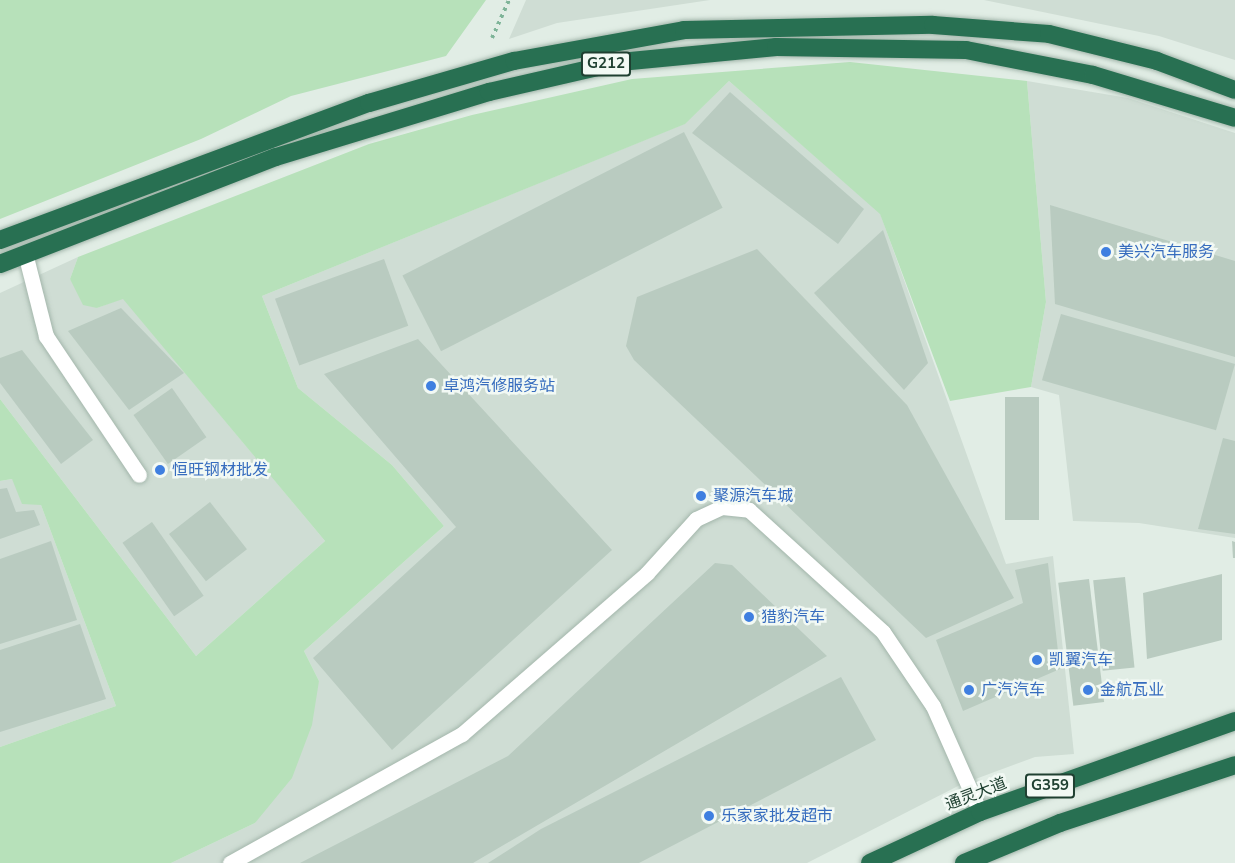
<!DOCTYPE html>
<html>
<head>
<meta charset="utf-8">
<style>
  body { margin:0 }
  #map { position:relative; width:1235px; height:863px; overflow:hidden; background:#e1ede5; font-family:"Nunito Sans","Noto Sans SC",sans-serif }
  div>[style] { position:absolute }
  .built>* { inset:0; background:#cfddd4 }
  .green>* { inset:0; background:#b7e1ba }
  .building>* { inset:0; background:#b9cbc0; transform-origin:0 0 }
  .path>* { height:4px; margin-top:-2px; transform-origin:0; background:repeating-linear-gradient(90deg,#7eb498 0 3px,transparent 0 7.5px) }
  .roads { filter:drop-shadow(0 0 2px #a3b6ab) drop-shadow(0 0 2px #a3b6ab) }
  .lane>* { height:15px; margin:-7.5px; padding:0 7.5px; transform-origin:7.5px; border-radius:7.5px; background:#fff }
  .highway>* { height:18px; margin:-9px; padding:0 9px; transform-origin:9px; border-radius:9px; background:#287052 }
  .dots>* { width:16px; height:16px; translate:-50% -50%; box-sizing:border-box; border:3px solid #f2f9f4; border-radius:50% }
  span { translate:-50% -50%; white-space:nowrap; text-align:center; line-height:1.15; -webkit-text-stroke:5px #f2f9f4; paint-order:stroke }
  .shield-label span { padding:2px 4px; background:#f2f9f4; border:2px solid; border-radius:4px; -webkit-text-stroke-width:0 }
  .shield-label { font-size:15px; color:#1f4031; font-weight:700 }
  .shop-label { font-size:16px; color:#366cbe }
  .left { translate:0 -50%; text-align:left }
  .street-label { font-size:16px; color:#1f4031 }
</style>
</head>
<body>
<div id="map">
  <div class="built">
    <i style="clip-path:polygon(526px 0,710px 0,557px 23px,509px 39px)"></i>
    <i style="clip-path:polygon(984px 0,1235px 0,1235px 60px,1159px 36px)"></i>
    <i style="clip-path:polygon(729px 81px,880px 213px,1006px 564px,1053px 556px,1074px 754px,1035px 757px,962px 784px,807px 863px,171px 863px,255px 823px,319px 681px,304px 651px,444px 526px,392px 465px,298px 388px,262px 296px,684px 124px)"></i>
    <i style="clip-path:polygon(1027px 81px,1128px 98px,1235px 133px,1235px 538px,1139px 523px,1073px 521px,1059px 395px,1031px 387px,1046px 302px)"></i>
    <i style="clip-path:polygon(78px 257px,70px 279px,97px 308px,123px 298px,325px 541px,196px 656px,0 399px,0 293px)"></i>
    <i style="clip-path:polygon(12px 479px,41px 505px,116px 706px,0 747px,0 481px)"></i>
  </div>
  <div class="green">
    <i style="clip-path:polygon(0 0,486px 0,446px 56px,291px 96px,201px 139px,0 219px)"></i>
    <i style="clip-path:polygon(850px 62px,1027px 81px,1046px 302px,1031px 387px,950px 401px,880px 214px,729px 81px,685px 124px,262px 296px,298px 388px,392px 465px,444px 526px,304px 651px,319px 681px,312px 725px,292px 778px,255px 823px,171px 863px,0 863px,0 747px,116px 706px,41px 505px,22px 504px,12px 479px,0 481px,0 399px,196px 656px,325px 541px,123px 299px,97px 308px,83px 305px,70px 279px,78px 257px,369px 144px,472px 115px,632px 79px)"></i>
  </div>
  <div class="building">
    <i style="clip-path:polygon(730px 92px,864px 209px,838px 244px,692px 133px)"></i>
    <i style="left:684px;top:132px;width:85px;height:316px;rotate:63deg"></i>
    <i style="clip-path:polygon(1050px 205px,1235px 261px,1235px 357px,1055px 304px)"></i>
    <i style="clip-path:polygon(883px 230px,928px 363px,904px 390px,814px 293px)"></i>
    <i style="clip-path:polygon(757px 249px,907px 405px,1014px 598px,926px 638px,634px 360px,626px 346px,637px 297px)"></i>
    <i style="left:384px;top:259px;width:71px;height:116px;rotate:70deg"></i>
    <i style="clip-path:polygon(121px 308px,184px 373px,129px 410px,68px 331px)"></i>
    <i style="left:1061px;top:314px;width:181px;height:69px;rotate:16deg"></i>
    <i style="clip-path:polygon(418px 339px,612px 550px,392px 750px,313px 658px,456px 527px,324px 374px)"></i>
    <i style="clip-path:polygon(22px 350px,93px 440px,61px 464px,0 383px,0 358px)"></i>
    <i style="left:172px;top:388px;width:60px;height:47px;rotate:55deg"></i>
    <i style="left:1005px;top:397px;width:34px;height:123px"></i>
    <i style="clip-path:polygon(1223px 438px,1235px 441px,1235px 534px,1198px 529px)"></i>
    <i style="clip-path:polygon(7px 488px,16px 512px,34px 510px,40px 525px,0 539px,0 489px)"></i>
    <i style="left:210px;top:502px;width:60px;height:52px;rotate:52deg"></i>
    <i style="left:152px;top:522px;width:90px;height:36px;rotate:55deg"></i>
    <i style="clip-path:polygon(51px 541px,77px 620px,0 644px,0 559px)"></i>
    <i style="clip-path:polygon(1232px 541px,1235px 542px,1235px 558px,1233px 558px)"></i>
    <i style="clip-path:polygon(715px 563px,732px 565px,827px 656px,473px 863px,300px 863px,508px 756px)"></i>
    <i style="clip-path:polygon(1048px 563px,1060px 669px,963px 711px,936px 640px,1023px 603px,1015px 570px)"></i>
    <i style="clip-path:polygon(1222px 574px,1222px 640px,1147px 659px,1143px 593px)"></i>
    <i style="left:1125px;top:577px;width:91px;height:32px;rotate:84deg"></i>
    <i style="left:1089px;top:579px;width:124px;height:31px;rotate:83deg"></i>
    <i style="clip-path:polygon(80px 624px,106px 699px,0 732px,0 650px)"></i>
    <i style="clip-path:polygon(841px 677px,876px 740px,639px 863px,488px 863px,541px 829px)"></i>
  </div>
  <div class="path">
    <i style="left:492px;top:38px;width:42px;rotate:-65.9deg"></i>
  </div>
  <div class="roads">
    <div class="lane">
      <i style="left:25px;top:253px;width:86px;rotate:75.8deg"></i>
      <i style="left:46px;top:336px;width:167px;rotate:56.2deg"></i>
      <i style="left:230px;top:863px;width:265px;rotate:-29.1deg"></i>
      <i style="left:462px;top:734px;width:245px;rotate:-41deg"></i>
      <i style="left:647px;top:573px;width:73px;rotate:-47.8deg"></i>
      <i style="left:696px;top:519px;width:29px;rotate:-25deg"></i>
      <i style="left:722px;top:507px;width:27px;rotate:6deg"></i>
      <i style="left:749px;top:510px;width:181px;rotate:42.3deg"></i>
      <i style="left:883px;top:632px;width:89px;rotate:56deg"></i>
      <i style="left:933px;top:706px;width:116px;rotate:66.1deg"></i>
    </div>
    <div class="highway">
      <i style="left:0;top:240px;width:394px;rotate:-20.4deg"></i>
      <i style="left:369px;top:103px;width:151px;rotate:-16.2deg"></i>
      <i style="left:514px;top:61px;width:173px;rotate:-10.3deg"></i>
      <i style="left:684px;top:30px;width:249px;rotate:-1.2deg"></i>
      <i style="left:933px;top:25px;width:116px;rotate:4.4deg"></i>
      <i style="left:1049px;top:34px;width:111px;rotate:14deg"></i>
      <i style="left:1157px;top:61px;width:83px;rotate:20.4deg"></i>
      <i style="left:0;top:264px;width:296px;rotate:-21.2deg"></i>
      <i style="left:276px;top:157px;width:223px;rotate:-17deg"></i>
      <i style="left:489px;top:92px;width:134px;rotate:-12.9deg"></i>
      <i style="left:620px;top:62px;width:157px;rotate:-5.5deg"></i>
      <i style="left:776px;top:47px;width:190px;rotate:0.9deg"></i>
      <i style="left:966px;top:50px;width:129px;rotate:11.1deg"></i>
      <i style="left:1093px;top:75px;width:148px;rotate:16.8deg"></i>
      <i style="left:870px;top:863px;width:121px;rotate:-24.9deg"></i>
      <i style="left:980px;top:812px;width:271px;rotate:-19.6deg"></i>
      <i style="left:964px;top:863px;width:104px;rotate:-22.6deg"></i>
      <i style="left:1060px;top:823px;width:184px;rotate:-18.3deg"></i>
    </div>
  </div>
  <div class="dots">
    <i style="left:1106px;top:252px;background:#3f7fe0"></i>
    <i style="left:431px;top:386px;background:#3f7fe0"></i>
    <i style="left:160px;top:470px;background:#3f7fe0"></i>
    <i style="left:701px;top:496px;background:#3f7fe0"></i>
    <i style="left:749px;top:617px;background:#3f7fe0"></i>
    <i style="left:1037px;top:660px;background:#3f7fe0"></i>
    <i style="left:969px;top:690px;background:#3f7fe0"></i>
    <i style="left:1088px;top:690px;background:#3f7fe0"></i>
    <i style="left:709px;top:816px;background:#3f7fe0"></i>
  </div>
  <div class="shield-label">
    <span style="left:606px;top:64px">G212</span>
    <span style="left:1050px;top:786px">G359</span>
  </div>
  <div class="shop-label">
    <span class="left" style="left:1118px;top:252px">美兴汽车服务</span>
    <span class="left" style="left:443px;top:386px">卓鸿汽修服务站</span>
    <span class="left" style="left:172px;top:470px">恒旺钢材批发</span>
    <span class="left" style="left:713px;top:496px">聚源汽车城</span>
    <span class="left" style="left:761px;top:617px">猎豹汽车</span>
    <span class="left" style="left:1049px;top:660px">凯翼汽车</span>
    <span class="left" style="left:981px;top:690px">广汽汽车</span>
    <span class="left" style="left:1100px;top:690px">金航瓦业</span>
    <span class="left" style="left:721px;top:816px">乐家家批发超市</span>
  </div>
  <div class="street-label">
    <span style="left:976px;top:794px;rotate:-21deg">通灵大道</span>
  </div>
</div>
</body>
</html>
